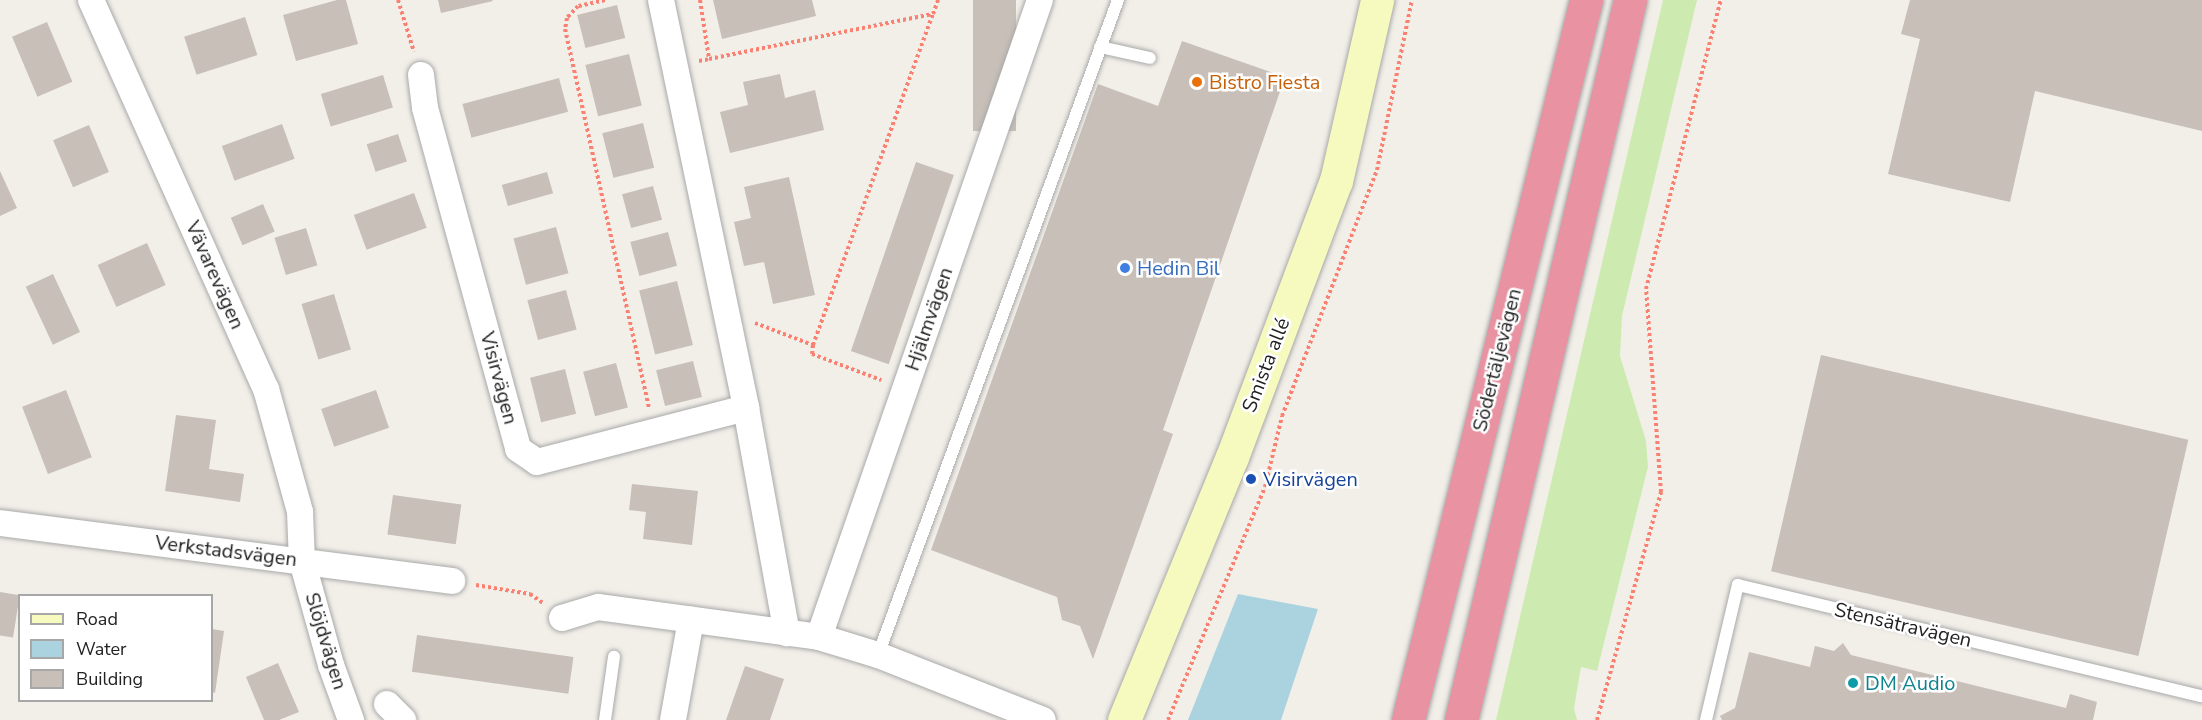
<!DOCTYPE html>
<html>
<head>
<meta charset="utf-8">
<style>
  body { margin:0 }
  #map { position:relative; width:2202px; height:720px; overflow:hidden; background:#f2efe9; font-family:"Nunito Sans",sans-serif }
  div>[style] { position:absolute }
  .grass>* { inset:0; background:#cdebb0 }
  .water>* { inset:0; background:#aad3df }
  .building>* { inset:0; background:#c7bfb8; transform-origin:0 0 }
  .path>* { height:4px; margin-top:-2px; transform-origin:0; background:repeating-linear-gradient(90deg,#fa8072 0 3px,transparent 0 6px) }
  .roads { filter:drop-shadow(0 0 2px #a9a9a9) drop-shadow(0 0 2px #a9a9a9) }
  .lane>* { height:12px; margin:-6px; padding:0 6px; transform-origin:6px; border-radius:6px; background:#fff }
  .street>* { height:26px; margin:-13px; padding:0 13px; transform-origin:13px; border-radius:13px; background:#fff }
  .secondary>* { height:33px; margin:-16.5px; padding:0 16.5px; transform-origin:16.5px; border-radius:16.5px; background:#f7fabf }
  .highway>* { height:33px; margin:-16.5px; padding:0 16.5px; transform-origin:16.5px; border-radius:16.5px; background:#e892a2 }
  .dots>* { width:16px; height:16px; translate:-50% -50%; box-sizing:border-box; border:3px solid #fff; border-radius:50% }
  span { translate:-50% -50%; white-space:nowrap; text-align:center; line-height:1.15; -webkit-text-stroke:5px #fff; paint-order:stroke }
  .food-label { font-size:20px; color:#c56008 }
  .left { translate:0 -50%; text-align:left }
  .shop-label { font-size:20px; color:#366cbe }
  .street-label { font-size:20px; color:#222 }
  .transit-label { font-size:20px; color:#164399 }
  .culture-label { font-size:20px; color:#0d838f }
  .legend { position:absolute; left:18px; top:594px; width:195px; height:108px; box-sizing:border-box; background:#fff; border:2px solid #a7a7a7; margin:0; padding:8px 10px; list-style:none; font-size:18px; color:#222 }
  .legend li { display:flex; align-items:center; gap:12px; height:30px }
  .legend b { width:30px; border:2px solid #a7a7a7 }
</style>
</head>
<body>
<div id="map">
  <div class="grass">
    <i style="clip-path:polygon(1663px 0,1697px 0,1622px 316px,1620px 356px,1646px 441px,1648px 467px,1597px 671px,1581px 667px,1574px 708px,1577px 720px,1496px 720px)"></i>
  </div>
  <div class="water">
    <i style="clip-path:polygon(1238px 594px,1318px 609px,1281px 720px,1188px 720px)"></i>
  </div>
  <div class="building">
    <i style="clip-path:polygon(337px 0,346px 0,358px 44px,296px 61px,283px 15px)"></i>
    <i style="clip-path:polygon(438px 0,492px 0,493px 1px,441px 13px)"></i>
    <i style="clip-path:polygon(713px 0,812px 0,816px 16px,722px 39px)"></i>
    <i style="left:973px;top:0;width:43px;height:131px"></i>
    <i style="clip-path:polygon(1910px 0,2202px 0,2202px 131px,2035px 91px,2010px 202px,1888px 174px,1920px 39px,1901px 34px)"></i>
    <i style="left:617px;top:5px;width:34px;height:41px;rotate:76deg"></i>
    <i style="left:245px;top:17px;width:40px;height:64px;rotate:72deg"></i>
    <i style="left:47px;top:22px;width:65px;height:38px;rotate:67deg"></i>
    <i style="clip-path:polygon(1182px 41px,1285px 77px,1163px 430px,1173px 434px,1093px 659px,1080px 626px,1062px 620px,1057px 597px,931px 550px,1098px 84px,1158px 106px)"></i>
    <i style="left:629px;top:54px;width:53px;height:45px;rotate:76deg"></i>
    <i style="clip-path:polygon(780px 74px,785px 98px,815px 90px,824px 130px,730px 153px,720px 112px,748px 105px,743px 82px)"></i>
    <i style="left:383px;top:75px;width:34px;height:65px;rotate:73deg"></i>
    <i style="left:559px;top:78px;width:35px;height:100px;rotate:75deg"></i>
    <i style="left:643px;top:123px;width:46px;height:42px;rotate:76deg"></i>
    <i style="left:282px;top:124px;width:37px;height:64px;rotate:70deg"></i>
    <i style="left:89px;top:125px;width:51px;height:39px;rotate:67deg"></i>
    <i style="left:398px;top:134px;width:29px;height:33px;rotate:72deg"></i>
    <i style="left:916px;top:162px;width:40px;height:200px;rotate:19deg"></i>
    <i style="clip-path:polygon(0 171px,17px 208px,0 216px)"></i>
    <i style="left:547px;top:172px;width:22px;height:47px;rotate:74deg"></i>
    <i style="clip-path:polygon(789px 177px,815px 295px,773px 304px,764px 262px,744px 266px,734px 222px,751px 218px,744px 187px)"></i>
    <i style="left:653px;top:186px;width:35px;height:32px;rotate:75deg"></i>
    <i style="left:414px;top:193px;width:37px;height:64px;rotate:70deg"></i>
    <i style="left:263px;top:204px;width:30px;height:35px;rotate:67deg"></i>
    <i style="left:556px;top:227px;width:48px;height:44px;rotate:75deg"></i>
    <i style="left:306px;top:228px;width:39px;height:33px;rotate:73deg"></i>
    <i style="left:668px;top:232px;width:35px;height:39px;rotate:75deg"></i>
    <i style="left:147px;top:243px;width:46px;height:54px;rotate:66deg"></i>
    <i style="left:53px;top:274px;width:64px;height:30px;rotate:65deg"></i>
    <i style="left:677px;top:281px;width:66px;height:39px;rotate:76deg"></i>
    <i style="left:566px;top:290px;width:41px;height:40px;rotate:75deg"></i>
    <i style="left:334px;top:294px;width:58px;height:34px;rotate:73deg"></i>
    <i style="left:1821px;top:355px;width:377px;height:222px;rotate:13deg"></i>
    <i style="left:693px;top:361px;width:37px;height:38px;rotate:76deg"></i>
    <i style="left:616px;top:363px;width:46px;height:34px;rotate:75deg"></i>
    <i style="left:565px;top:369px;width:46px;height:36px;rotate:76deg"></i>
    <i style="left:66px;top:390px;width:72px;height:47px;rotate:69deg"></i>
    <i style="left:376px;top:390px;width:40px;height:58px;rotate:71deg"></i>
    <i style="clip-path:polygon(176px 415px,216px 420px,209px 469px,244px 474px,240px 502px,165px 491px)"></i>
    <i style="clip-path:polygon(632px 484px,698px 491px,692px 545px,643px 539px,646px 512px,629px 510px)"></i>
    <i style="left:393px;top:495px;width:69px;height:40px;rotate:8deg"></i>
    <i style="left:0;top:592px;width:20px;height:43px;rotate:9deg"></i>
    <i style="clip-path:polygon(212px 629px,224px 631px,215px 693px,212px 692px)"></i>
    <i style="left:417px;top:635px;width:158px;height:37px;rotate:8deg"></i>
    <i style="clip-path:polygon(1843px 643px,1851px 655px,2066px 708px,2070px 694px,2097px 702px,2093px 720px,1722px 720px,1720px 716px,1735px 708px,1749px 652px,1810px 667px,1815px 646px,1834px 651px)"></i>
    <i style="clip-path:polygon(278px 663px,299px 712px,279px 720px,264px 720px,246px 677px)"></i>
    <i style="clip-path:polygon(745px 666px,784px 679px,770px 720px,726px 720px)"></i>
  </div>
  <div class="path">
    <i style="left:398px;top:0;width:54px;rotate:72.9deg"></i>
    <i style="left:605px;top:0;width:28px;rotate:167deg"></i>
    <i style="left:578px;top:6px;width:16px;rotate:133deg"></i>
    <i style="left:567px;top:18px;width:11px;rotate:100deg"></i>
    <i style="left:565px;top:29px;width:389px;rotate:77.5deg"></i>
    <i style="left:700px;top:0;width:60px;rotate:81.3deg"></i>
    <i style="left:709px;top:59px;width:228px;rotate:-11.4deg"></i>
    <i style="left:933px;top:14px;width:15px;rotate:-70deg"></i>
    <i style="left:699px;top:61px;width:10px;rotate:-11deg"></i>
    <i style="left:755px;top:323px;width:62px;rotate:20.8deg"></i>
    <i style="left:813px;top:345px;width:352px;rotate:-70.1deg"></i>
    <i style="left:813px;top:345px;width:9px;rotate:96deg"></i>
    <i style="left:812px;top:354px;width:74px;rotate:20.6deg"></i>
    <i style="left:476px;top:585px;width:55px;rotate:9.5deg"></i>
    <i style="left:530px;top:594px;width:16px;rotate:35deg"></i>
    <i style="left:1168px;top:720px;width:252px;rotate:-67.4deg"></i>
    <i style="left:1265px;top:487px;width:73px;rotate:-76.5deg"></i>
    <i style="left:1282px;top:416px;width:264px;rotate:-68.9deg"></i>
    <i style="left:1377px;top:170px;width:174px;rotate:-78.4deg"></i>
    <i style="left:1597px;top:720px;width:237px;rotate:-74.3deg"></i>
    <i style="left:1661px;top:492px;width:204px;rotate:-94.2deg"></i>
    <i style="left:1646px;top:289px;width:299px;rotate:-75.5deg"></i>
  </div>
  <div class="roads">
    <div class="lane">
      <i style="left:1100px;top:47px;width:51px;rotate:12.4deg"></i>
      <i style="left:878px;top:655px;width:698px;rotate:-69.88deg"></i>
      <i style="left:605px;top:720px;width:64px;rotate:-81.9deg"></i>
      <i style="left:1706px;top:720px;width:139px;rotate:-76.7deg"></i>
      <i style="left:1738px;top:585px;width:477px;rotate:13.5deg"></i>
    </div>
    <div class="street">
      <i style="left:91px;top:0;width:427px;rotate:65.8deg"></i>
      <i style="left:266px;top:389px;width:128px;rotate:74.5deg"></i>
      <i style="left:300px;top:512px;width:49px;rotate:87.7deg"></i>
      <i style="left:302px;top:561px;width:108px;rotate:74.4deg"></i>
      <i style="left:331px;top:665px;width:59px;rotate:70deg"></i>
      <i style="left:661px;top:0;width:417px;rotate:78.2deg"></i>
      <i style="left:746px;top:408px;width:229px;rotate:79.7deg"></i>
      <i style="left:421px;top:75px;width:33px;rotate:83deg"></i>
      <i style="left:425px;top:108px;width:353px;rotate:74.7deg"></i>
      <i style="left:518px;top:449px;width:23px;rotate:34deg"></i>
      <i style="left:537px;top:462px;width:216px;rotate:-14.5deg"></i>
      <i style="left:0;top:523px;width:456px;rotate:7.3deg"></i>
      <i style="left:562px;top:618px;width:38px;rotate:-17deg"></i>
      <i style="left:598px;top:607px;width:223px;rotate:7.7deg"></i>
      <i style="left:819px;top:637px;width:62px;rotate:17deg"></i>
      <i style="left:878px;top:655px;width:177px;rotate:21.5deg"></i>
      <i style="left:819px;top:637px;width:674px;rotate:-70.87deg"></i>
      <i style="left:387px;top:704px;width:23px;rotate:45deg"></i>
      <i style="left:673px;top:720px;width:102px;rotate:-79.8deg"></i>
    </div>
    <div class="secondary">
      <i style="left:1124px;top:720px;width:284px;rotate:-67.7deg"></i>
      <i style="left:1232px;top:457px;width:295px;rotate:-69.4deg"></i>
      <i style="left:1336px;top:181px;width:186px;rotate:-77.2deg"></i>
    </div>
    <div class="highway">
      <i style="left:1408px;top:720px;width:742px;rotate:-76.11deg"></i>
      <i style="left:1461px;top:720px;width:740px;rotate:-76.79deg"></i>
    </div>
  </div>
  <div class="dots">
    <i style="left:1197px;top:82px;background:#e8710a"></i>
    <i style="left:1125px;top:268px;background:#3f7fe0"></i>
    <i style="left:1251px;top:479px;background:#1a4fb4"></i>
    <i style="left:1853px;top:683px;background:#0f9aa8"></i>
  </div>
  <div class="food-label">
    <span class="left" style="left:1209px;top:82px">Bistro Fiesta</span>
  </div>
  <div class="shop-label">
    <span class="left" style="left:1137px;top:268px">Hedin Bil</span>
  </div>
  <div class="street-label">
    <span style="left:215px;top:275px;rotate:66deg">Vävarevägen</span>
    <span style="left:929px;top:319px;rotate:-71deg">Hjälmvägen</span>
    <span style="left:1497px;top:360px;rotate:-76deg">Södertäljevägen</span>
    <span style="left:1266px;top:365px;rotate:-69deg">Smista allé</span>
    <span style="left:499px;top:378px;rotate:75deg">Visirvägen</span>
    <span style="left:226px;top:551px;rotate:7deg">Verkstadsvägen</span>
    <span style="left:1903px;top:625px;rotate:13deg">Stensätravägen</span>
    <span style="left:326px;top:641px;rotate:73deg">Slöjdvägen</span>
  </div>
  <div class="transit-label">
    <span class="left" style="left:1263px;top:479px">Visirvägen</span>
  </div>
  <div class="culture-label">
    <span class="left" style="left:1865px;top:683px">DM Audio</span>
  </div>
  <ul class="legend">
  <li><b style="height:8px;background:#f7fabf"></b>Road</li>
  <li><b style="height:16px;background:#aad3df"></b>Water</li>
  <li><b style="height:16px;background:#c7bfb8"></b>Building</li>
  </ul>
</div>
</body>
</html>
